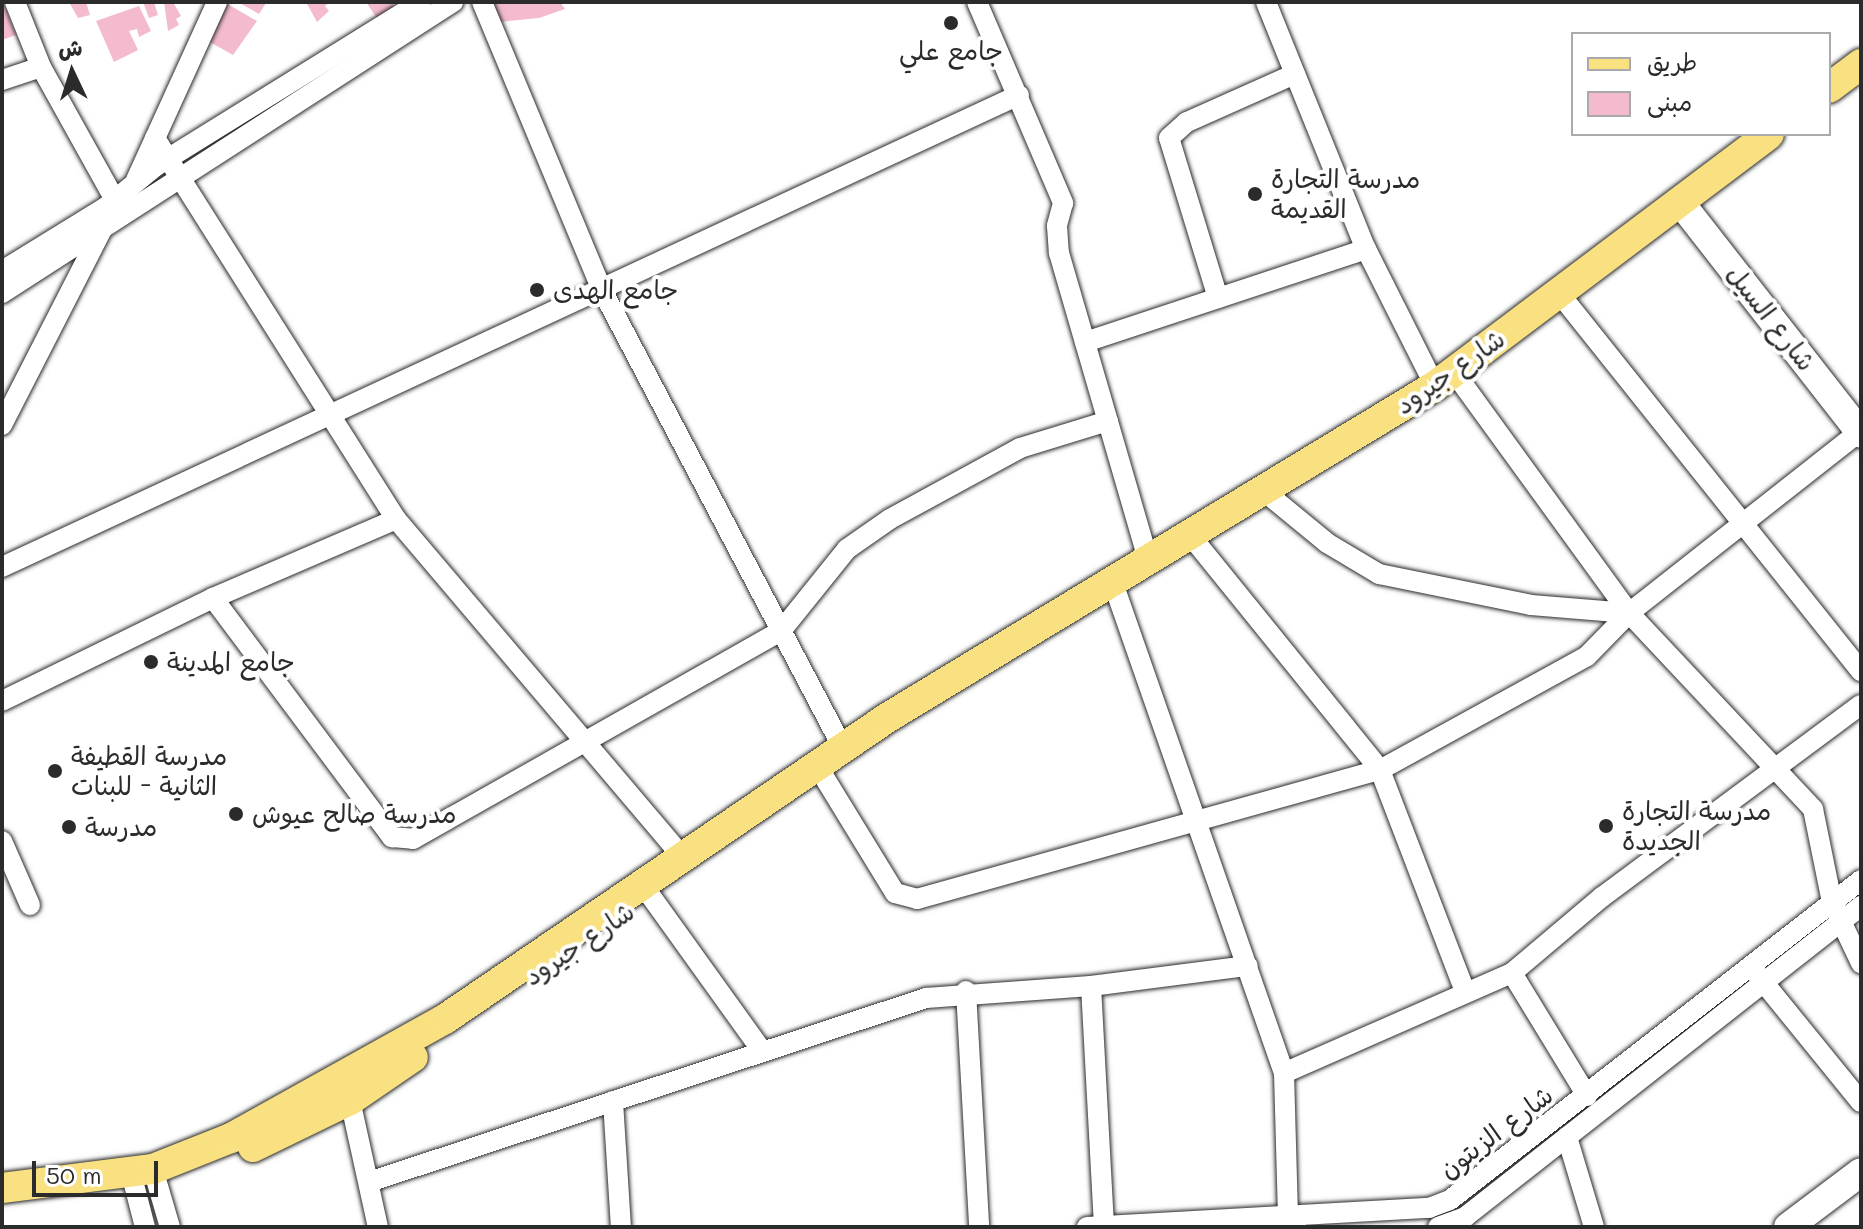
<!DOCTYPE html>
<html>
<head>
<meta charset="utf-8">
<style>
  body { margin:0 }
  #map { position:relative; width:1863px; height:1229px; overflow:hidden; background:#fff; font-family:Mali,"Playpen Sans Arabic",sans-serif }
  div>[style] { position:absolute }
  .building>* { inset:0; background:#f4bbcf }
  .roads { filter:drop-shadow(0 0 2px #2b2b2b) drop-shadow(0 0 2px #2b2b2b) }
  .street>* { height:20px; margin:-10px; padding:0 10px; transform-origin:10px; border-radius:10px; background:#fff }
  .secondary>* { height:28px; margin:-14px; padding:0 14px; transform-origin:14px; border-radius:14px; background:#fff }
  .primary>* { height:30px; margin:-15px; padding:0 15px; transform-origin:15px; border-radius:15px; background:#f9e181 }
  .dots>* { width:22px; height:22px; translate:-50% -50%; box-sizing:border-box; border:4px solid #fff; border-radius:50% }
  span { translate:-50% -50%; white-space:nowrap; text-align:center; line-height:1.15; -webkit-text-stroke:8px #fff; paint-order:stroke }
  .poi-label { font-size:26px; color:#2b2b2b }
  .left { translate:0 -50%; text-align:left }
  .street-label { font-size:26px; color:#2b2b2b }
  .frame { position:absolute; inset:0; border:4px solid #2b2b2b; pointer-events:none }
  .legend { position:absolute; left:1571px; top:32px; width:260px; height:104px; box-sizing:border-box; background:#fff; border:2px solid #aaa; margin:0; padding:10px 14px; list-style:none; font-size:24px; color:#2b2b2b }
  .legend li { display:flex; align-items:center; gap:16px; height:40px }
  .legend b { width:40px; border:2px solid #aaa }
  .north { position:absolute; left:32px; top:32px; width:80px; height:80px; -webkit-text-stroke:6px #fff; paint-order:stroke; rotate:356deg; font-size:22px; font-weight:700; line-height:32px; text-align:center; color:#2b2b2b }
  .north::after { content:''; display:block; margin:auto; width:28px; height:36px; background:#2b2b2b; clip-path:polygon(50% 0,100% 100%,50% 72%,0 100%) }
  .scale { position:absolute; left:32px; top:1161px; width:126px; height:36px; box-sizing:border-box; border:4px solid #2b2b2b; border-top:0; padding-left:10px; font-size:24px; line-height:28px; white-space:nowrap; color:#2b2b2b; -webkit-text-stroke:6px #fff; paint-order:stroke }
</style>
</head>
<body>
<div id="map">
  <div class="building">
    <i style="clip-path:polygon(69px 2px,86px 2px,90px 15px,78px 18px)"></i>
    <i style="clip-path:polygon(143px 2px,154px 2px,158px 15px,149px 18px)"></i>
    <i style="clip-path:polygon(164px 2px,173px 2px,181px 16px,176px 19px,179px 25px,168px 31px)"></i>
    <i style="clip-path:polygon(224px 2px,257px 21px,233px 55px,208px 41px)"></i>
    <i style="clip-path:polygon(238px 2px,263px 2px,266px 3px,259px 14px)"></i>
    <i style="clip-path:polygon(306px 2px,330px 2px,325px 6px,329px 11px,317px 22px)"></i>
    <i style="clip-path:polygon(366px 2px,391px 2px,395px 8px,378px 20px)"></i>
    <i style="clip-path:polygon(489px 2px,560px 2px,565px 9px,539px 18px,499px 22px)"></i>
    <i style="clip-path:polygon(4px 5px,16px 35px,2px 40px,2px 6px)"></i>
    <i style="clip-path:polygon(139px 6px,151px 31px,139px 37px,137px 29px,129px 31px,138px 50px,114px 62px,96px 21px)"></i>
  </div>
  <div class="roads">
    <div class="street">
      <i style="left:15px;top:2px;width:70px;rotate:68.2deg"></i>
      <i style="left:41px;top:67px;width:152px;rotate:60.9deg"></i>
      <i style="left:482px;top:2px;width:312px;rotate:67.4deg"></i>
      <i style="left:602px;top:290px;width:518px;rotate:62.25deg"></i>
      <i style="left:977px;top:2px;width:219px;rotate:66.8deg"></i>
      <i style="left:1063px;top:203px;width:24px;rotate:105deg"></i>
      <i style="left:1057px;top:226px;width:27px;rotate:86deg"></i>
      <i style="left:1059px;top:253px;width:319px;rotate:73.8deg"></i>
      <i style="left:1266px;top:2px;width:266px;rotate:68deg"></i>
      <i style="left:1366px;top:249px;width:153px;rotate:63.3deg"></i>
      <i style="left:2px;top:80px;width:41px;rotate:-18.4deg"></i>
      <i style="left:155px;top:138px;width:451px;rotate:57.7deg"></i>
      <i style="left:396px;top:519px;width:443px;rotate:49.7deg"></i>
      <i style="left:136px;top:180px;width:196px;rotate:-65.5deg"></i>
      <i style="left:2px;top:271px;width:122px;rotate:-31.6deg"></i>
      <i style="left:106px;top:207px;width:65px;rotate:-39.4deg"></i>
      <i style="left:156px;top:166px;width:312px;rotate:-31.8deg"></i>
      <i style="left:2px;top:293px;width:537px;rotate:-32.83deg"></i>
      <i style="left:1559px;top:293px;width:484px;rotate:51.4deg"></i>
      <i style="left:1218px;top:298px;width:167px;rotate:-107deg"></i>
      <i style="left:1169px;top:138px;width:24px;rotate:-42deg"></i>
      <i style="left:1187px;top:122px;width:118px;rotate:-24deg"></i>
      <i style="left:1085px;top:342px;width:296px;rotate:-18.3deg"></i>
      <i style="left:1454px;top:372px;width:298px;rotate:54deg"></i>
      <i style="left:1629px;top:613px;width:269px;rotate:46.8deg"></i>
      <i style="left:1813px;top:809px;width:95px;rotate:78.5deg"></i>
      <i style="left:1832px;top:902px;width:68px;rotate:64.6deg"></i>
      <i style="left:2px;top:425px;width:219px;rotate:-62.9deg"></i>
      <i style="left:1265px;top:492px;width:80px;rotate:39.4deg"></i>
      <i style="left:1327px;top:543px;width:61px;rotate:30.8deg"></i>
      <i style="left:1379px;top:574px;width:155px;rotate:11.5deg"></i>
      <i style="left:1531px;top:605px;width:98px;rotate:4.7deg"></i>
      <i style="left:1190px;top:535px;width:302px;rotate:51deg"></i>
      <i style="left:1380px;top:770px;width:237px;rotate:69deg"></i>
      <i style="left:2px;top:567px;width:1121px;rotate:-24.9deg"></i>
      <i style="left:1112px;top:580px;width:522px;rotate:70.77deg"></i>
      <i style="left:1284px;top:1073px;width:143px;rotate:88.4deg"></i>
      <i style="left:1288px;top:1216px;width:14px;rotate:54deg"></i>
      <i style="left:213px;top:598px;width:299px;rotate:53.2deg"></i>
      <i style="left:392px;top:837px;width:21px;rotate:5deg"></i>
      <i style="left:413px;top:839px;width:423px;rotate:-29.5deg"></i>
      <i style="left:781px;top:631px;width:105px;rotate:-51.2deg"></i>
      <i style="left:847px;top:549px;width:52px;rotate:-34.9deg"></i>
      <i style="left:890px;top:519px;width:148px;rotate:-28.6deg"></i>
      <i style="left:1020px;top:448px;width:92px;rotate:-17.1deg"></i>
      <i style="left:2px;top:701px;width:235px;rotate:-26deg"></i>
      <i style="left:213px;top:598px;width:199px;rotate:-23.3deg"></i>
      <i style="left:824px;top:777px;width:136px;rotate:58.5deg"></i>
      <i style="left:895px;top:893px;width:23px;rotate:15deg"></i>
      <i style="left:917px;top:899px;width:481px;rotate:-15.6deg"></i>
      <i style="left:1380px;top:770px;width:236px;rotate:-28.8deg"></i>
      <i style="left:1587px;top:656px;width:60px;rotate:-45.7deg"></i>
      <i style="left:1629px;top:613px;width:293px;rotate:-38.2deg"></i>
      <i style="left:2px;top:841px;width:70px;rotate:66.4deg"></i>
      <i style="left:650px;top:895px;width:192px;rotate:54.3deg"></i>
      <i style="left:1512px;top:973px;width:144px;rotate:58.6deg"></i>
      <i style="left:1756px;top:973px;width:166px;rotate:50.9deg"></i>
      <i style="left:1091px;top:986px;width:240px;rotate:86.9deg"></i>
      <i style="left:966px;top:991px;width:236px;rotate:86.8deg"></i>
      <i style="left:1284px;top:1073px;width:249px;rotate:-23.7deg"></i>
      <i style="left:1512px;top:973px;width:118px;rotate:-40.2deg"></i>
      <i style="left:1602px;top:897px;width:322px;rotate:-36.6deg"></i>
      <i style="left:350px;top:1100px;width:130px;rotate:77.6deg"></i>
      <i style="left:613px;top:1101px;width:126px;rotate:86.4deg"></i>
      <i style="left:1567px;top:1137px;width:94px;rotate:73.3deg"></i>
      <i style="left:153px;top:1169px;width:60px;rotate:73.7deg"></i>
      <i style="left:131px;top:1173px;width:56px;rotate:75.5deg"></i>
      <i style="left:369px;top:1182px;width:587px;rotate:-18.28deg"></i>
      <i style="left:926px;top:998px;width:165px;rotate:-4.2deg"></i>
      <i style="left:1091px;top:986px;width:158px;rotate:-7.3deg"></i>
      <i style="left:1087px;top:1227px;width:343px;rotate:-3.2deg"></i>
      <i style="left:1429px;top:1208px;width:22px;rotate:-21deg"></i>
      <i style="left:1450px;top:1200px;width:521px;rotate:-37.9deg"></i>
      <i style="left:1438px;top:1227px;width:29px;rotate:-20deg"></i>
      <i style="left:1465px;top:1217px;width:504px;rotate:-38.14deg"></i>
    </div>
    <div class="secondary">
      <i style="left:1680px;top:202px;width:294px;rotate:52deg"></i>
      <i style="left:1788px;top:1227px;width:91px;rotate:-37deg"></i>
    </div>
    <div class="primary">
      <i style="left:1829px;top:88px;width:40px;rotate:-37deg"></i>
      <i style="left:253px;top:1147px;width:108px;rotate:-25.9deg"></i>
      <i style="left:350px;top:1100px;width:76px;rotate:-34.3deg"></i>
      <i style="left:2px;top:1188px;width:152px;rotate:-7.2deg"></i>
      <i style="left:153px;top:1169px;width:84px;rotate:-21.7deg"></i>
      <i style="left:231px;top:1138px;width:245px;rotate:-29.1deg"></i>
      <i style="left:445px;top:1019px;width:535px;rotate:-34.25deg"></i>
      <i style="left:887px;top:718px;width:641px;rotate:-31.21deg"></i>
      <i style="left:1435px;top:386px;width:418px;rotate:-37deg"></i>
    </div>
  </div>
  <div class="dots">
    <i style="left:951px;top:23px;background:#2b2b2b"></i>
    <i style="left:1255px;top:194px;background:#2b2b2b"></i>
    <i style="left:537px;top:290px;background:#2b2b2b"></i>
    <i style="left:151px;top:662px;background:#2b2b2b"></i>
    <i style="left:55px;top:771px;background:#2b2b2b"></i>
    <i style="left:236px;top:814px;background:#2b2b2b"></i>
    <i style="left:1606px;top:826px;background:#2b2b2b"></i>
    <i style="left:69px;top:827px;background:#2b2b2b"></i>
  </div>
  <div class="poi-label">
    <span style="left:951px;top:51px">جامع علي</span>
    <span class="left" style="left:1271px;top:194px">مدرسة التجارة<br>القديمة</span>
    <span class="left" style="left:553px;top:290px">جامع الهدى</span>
    <span class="left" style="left:167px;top:662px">جامع المدينة</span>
    <span class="left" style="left:71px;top:771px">مدرسة القطيفة<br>الثانية - للبنات</span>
    <span class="left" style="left:1622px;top:826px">مدرسة التجارة<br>الجديدة</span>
    <span class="left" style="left:252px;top:814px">مدرسة صالح عيوش</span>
    <span class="left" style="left:85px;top:827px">مدرسة</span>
  </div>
  <div class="street-label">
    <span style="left:1771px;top:318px;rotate:52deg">شارع السيل</span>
    <span style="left:1450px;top:372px;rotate:-35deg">شارع جيرود</span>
    <span style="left:579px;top:944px;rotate:-34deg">شارع جيرود</span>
    <span style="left:1496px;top:1132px;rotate:-37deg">شارع الزيتون</span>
  </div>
  <div class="frame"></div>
  <ul class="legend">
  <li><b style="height:10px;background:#f9e181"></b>طريق</li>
  <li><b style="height:22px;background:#f4bbcf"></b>مبنى</li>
  </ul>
  <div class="north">ش</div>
  <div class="scale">50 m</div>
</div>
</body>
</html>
